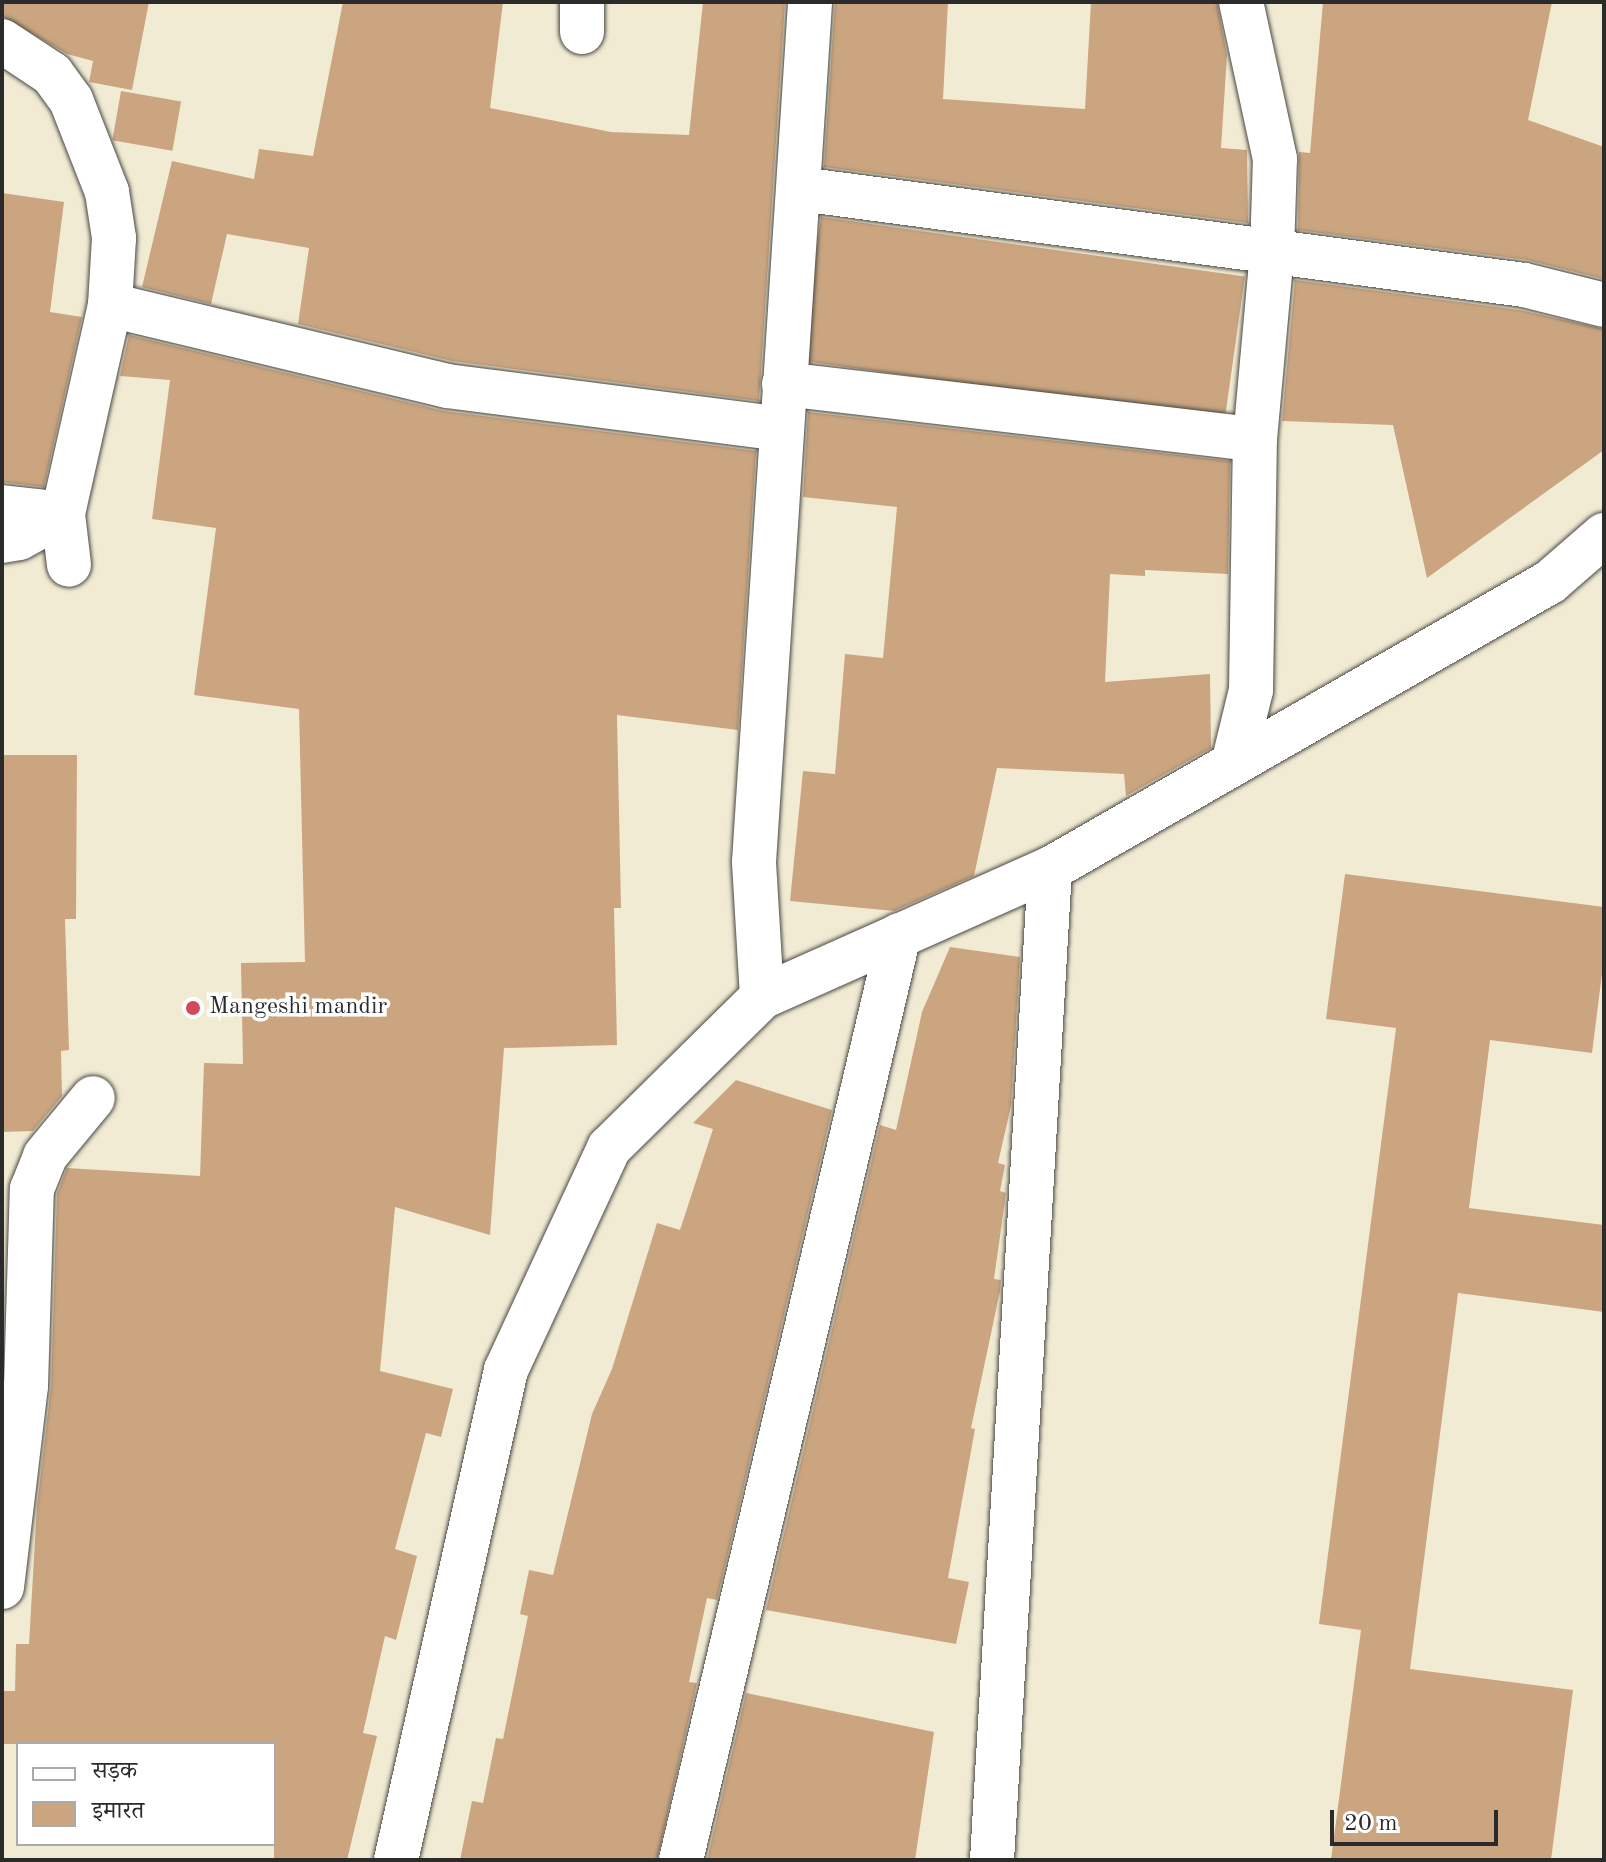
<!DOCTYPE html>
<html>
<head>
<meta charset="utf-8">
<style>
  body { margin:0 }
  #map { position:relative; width:1606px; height:1862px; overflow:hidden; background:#f2ebd4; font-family:"Old Standard TT","Noto Serif Devanagari",serif }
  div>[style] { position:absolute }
  .building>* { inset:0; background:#caa580; transform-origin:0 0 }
  .roads { filter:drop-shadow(0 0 2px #494844) drop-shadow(0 0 2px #494844) }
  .minor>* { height:44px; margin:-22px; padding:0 22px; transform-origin:22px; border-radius:22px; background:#fff }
  .tertiary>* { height:44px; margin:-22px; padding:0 22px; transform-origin:22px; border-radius:22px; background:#fff }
  .dots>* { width:22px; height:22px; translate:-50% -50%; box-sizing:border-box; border:4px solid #fff; border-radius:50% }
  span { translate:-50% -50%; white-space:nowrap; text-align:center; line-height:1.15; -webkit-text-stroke:7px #fff; paint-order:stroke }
  .poi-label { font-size:24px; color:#2b2b2b }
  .left { translate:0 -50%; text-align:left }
  .frame { position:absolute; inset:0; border:4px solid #2b2b2b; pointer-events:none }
  .legend { position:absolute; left:16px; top:1742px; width:260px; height:104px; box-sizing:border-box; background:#fff; border:2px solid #aaa; margin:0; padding:10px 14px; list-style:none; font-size:24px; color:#2b2b2b }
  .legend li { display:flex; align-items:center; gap:16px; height:40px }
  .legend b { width:40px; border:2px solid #aaa }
  .scale { position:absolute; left:1330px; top:1810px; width:168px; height:36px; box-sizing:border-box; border:4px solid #2b2b2b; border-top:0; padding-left:10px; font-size:24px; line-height:28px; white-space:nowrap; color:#2b2b2b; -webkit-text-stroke:6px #fff; paint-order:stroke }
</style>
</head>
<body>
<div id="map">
  <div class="building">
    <i style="clip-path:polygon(2px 2px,149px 2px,132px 90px,89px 82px,93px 61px,67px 54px,2px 16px)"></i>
    <i style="clip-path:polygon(343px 2px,503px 2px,490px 108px,611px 132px,689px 135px,703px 2px,785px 2px,759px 401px,452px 361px,298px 324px,309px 248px,227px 234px,211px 304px,142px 287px,172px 161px,254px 179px,259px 149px,313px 156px)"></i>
    <i style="clip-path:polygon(835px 2px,948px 2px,943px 99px,1085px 109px,1091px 2px,1217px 2px,1227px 55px,1221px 148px,1247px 150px,1248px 223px,824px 167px)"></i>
    <i style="clip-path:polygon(1323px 2px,1552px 2px,1528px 120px,1604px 147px,1604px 279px,1527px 260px,1298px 230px,1299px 152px,1310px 153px)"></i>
    <i style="left:121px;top:91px;width:61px;height:50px;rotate:10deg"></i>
    <i style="clip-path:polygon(2px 193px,64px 202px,50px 312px,82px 317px,44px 487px,2px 482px)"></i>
    <i style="left:821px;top:217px;width:428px;height:145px;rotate:8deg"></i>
    <i style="clip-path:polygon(1295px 280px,1519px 310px,1604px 329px,1604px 450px,1427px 578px,1393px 425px,1282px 421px)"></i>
    <i style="clip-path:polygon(129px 335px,444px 411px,756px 451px,738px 730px,617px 715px,621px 908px,614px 908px,617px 1045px,504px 1048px,490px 1235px,395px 1207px,380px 1371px,453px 1389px,441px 1437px,426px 1433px,395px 1549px,417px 1556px,396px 1640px,385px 1636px,363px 1733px,377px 1736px,347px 1860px,274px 1860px,274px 1744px,2px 1744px,2px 1691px,15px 1691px,16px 1644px,29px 1644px,37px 1506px,51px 1387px,57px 1194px,67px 1168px,200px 1176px,204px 1063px,243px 1064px,241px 963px,305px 962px,299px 709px,194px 695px,216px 528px,152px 519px,170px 380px,120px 376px)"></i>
    <i style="clip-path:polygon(808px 412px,1230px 461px,1228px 574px,1145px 570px,1145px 576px,1110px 574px,1105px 682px,1210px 674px,1211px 748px,1126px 796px,1124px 774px,997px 768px,974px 876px,894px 911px,790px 901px,803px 771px,835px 774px,845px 654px,883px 658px,897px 507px,803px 497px)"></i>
    <i style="clip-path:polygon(2px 755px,77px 755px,76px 919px,65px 919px,69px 1050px,61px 1051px,62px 1096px,33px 1131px,2px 1132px)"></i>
    <i style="clip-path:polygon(1345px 874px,1604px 907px,1604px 958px,1592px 1053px,1490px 1040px,1469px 1208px,1604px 1225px,1604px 1312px,1458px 1293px,1410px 1669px,1573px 1690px,1551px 1860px,1331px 1860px,1361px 1630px,1319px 1624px,1396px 1028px,1326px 1019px)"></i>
    <i style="clip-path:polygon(950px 947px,1020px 957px,1011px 1106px,998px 1163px,1005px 1165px,1000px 1191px,1006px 1193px,994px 1279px,1001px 1280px,1000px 1291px,971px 1428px,975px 1429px,948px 1578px,969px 1582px,956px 1644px,766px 1610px,880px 1125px,896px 1130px,922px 1012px)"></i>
    <i style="clip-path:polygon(736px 1080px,832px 1110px,717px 1600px,707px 1598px,689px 1682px,697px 1683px,657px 1860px,460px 1860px,472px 1801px,483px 1803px,496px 1738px,503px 1739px,528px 1616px,520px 1614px,529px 1570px,553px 1575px,592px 1414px,612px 1369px,657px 1223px,680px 1230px,713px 1129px,693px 1123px)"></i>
    <i style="clip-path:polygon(746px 1693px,934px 1732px,915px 1860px,707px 1860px)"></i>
  </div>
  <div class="roads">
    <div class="minor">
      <i style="left:582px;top:32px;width:30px;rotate:-90deg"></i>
      <i style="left:2px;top:41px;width:60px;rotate:33.4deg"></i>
      <i style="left:52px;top:74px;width:32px;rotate:54deg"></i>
      <i style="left:71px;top:100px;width:99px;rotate:68.6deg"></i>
      <i style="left:107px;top:192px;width:47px;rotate:81.3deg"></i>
      <i style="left:114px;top:238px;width:67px;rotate:93.4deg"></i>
      <i style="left:110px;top:305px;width:214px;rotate:102.7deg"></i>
      <i style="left:63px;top:514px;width:50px;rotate:151.4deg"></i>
      <i style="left:19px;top:538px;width:17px;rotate:170deg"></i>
      <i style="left:800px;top:189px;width:730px;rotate:7.55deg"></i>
      <i style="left:1524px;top:285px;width:82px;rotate:14deg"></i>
      <i style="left:110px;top:305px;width:347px;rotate:13.5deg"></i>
      <i style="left:447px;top:386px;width:337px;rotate:7.3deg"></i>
      <i style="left:784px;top:384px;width:474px;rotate:6.7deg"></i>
      <i style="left:2px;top:507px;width:61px;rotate:6.5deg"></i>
      <i style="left:63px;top:514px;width:51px;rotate:83.3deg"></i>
      <i style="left:1233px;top:764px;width:76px;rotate:-76.3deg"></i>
      <i style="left:1251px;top:690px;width:251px;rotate:-89.1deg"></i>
      <i style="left:1255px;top:439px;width:187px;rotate:-84.8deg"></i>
      <i style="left:1272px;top:253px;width:94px;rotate:-88.2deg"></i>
      <i style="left:1275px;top:159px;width:161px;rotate:-102.2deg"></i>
      <i style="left:762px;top:997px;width:135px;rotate:-93.4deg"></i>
      <i style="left:754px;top:862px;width:862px;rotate:-86.27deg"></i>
      <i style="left:2px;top:1587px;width:202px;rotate:-83.2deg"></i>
      <i style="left:26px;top:1386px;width:197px;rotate:-88.3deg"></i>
      <i style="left:32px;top:1189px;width:35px;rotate:-68deg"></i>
      <i style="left:45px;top:1156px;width:75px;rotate:-50.4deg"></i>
      <i style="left:681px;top:1860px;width:950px;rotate:-76.74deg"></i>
      <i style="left:992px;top:1860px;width:993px;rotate:-86.65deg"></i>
    </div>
    <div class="tertiary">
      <i style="left:396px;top:1860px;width:502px;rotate:-77.35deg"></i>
      <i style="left:506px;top:1370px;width:245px;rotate:-65.1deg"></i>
      <i style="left:609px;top:1148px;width:215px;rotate:-44.6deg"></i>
      <i style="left:762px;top:997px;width:315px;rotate:-24deg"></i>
      <i style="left:1050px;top:869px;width:577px;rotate:-29.86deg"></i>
      <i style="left:1550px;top:582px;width:72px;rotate:-41deg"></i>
    </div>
  </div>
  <div class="dots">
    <i style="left:193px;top:1008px;background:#d1495b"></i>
  </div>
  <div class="poi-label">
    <span class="left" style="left:209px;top:1008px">Mangeshi mandir</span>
  </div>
  <div class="frame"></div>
  <ul class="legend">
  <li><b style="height:10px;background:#fff"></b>सड़क</li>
  <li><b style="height:22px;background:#caa580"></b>इमारत</li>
  </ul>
  <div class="scale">20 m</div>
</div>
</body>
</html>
